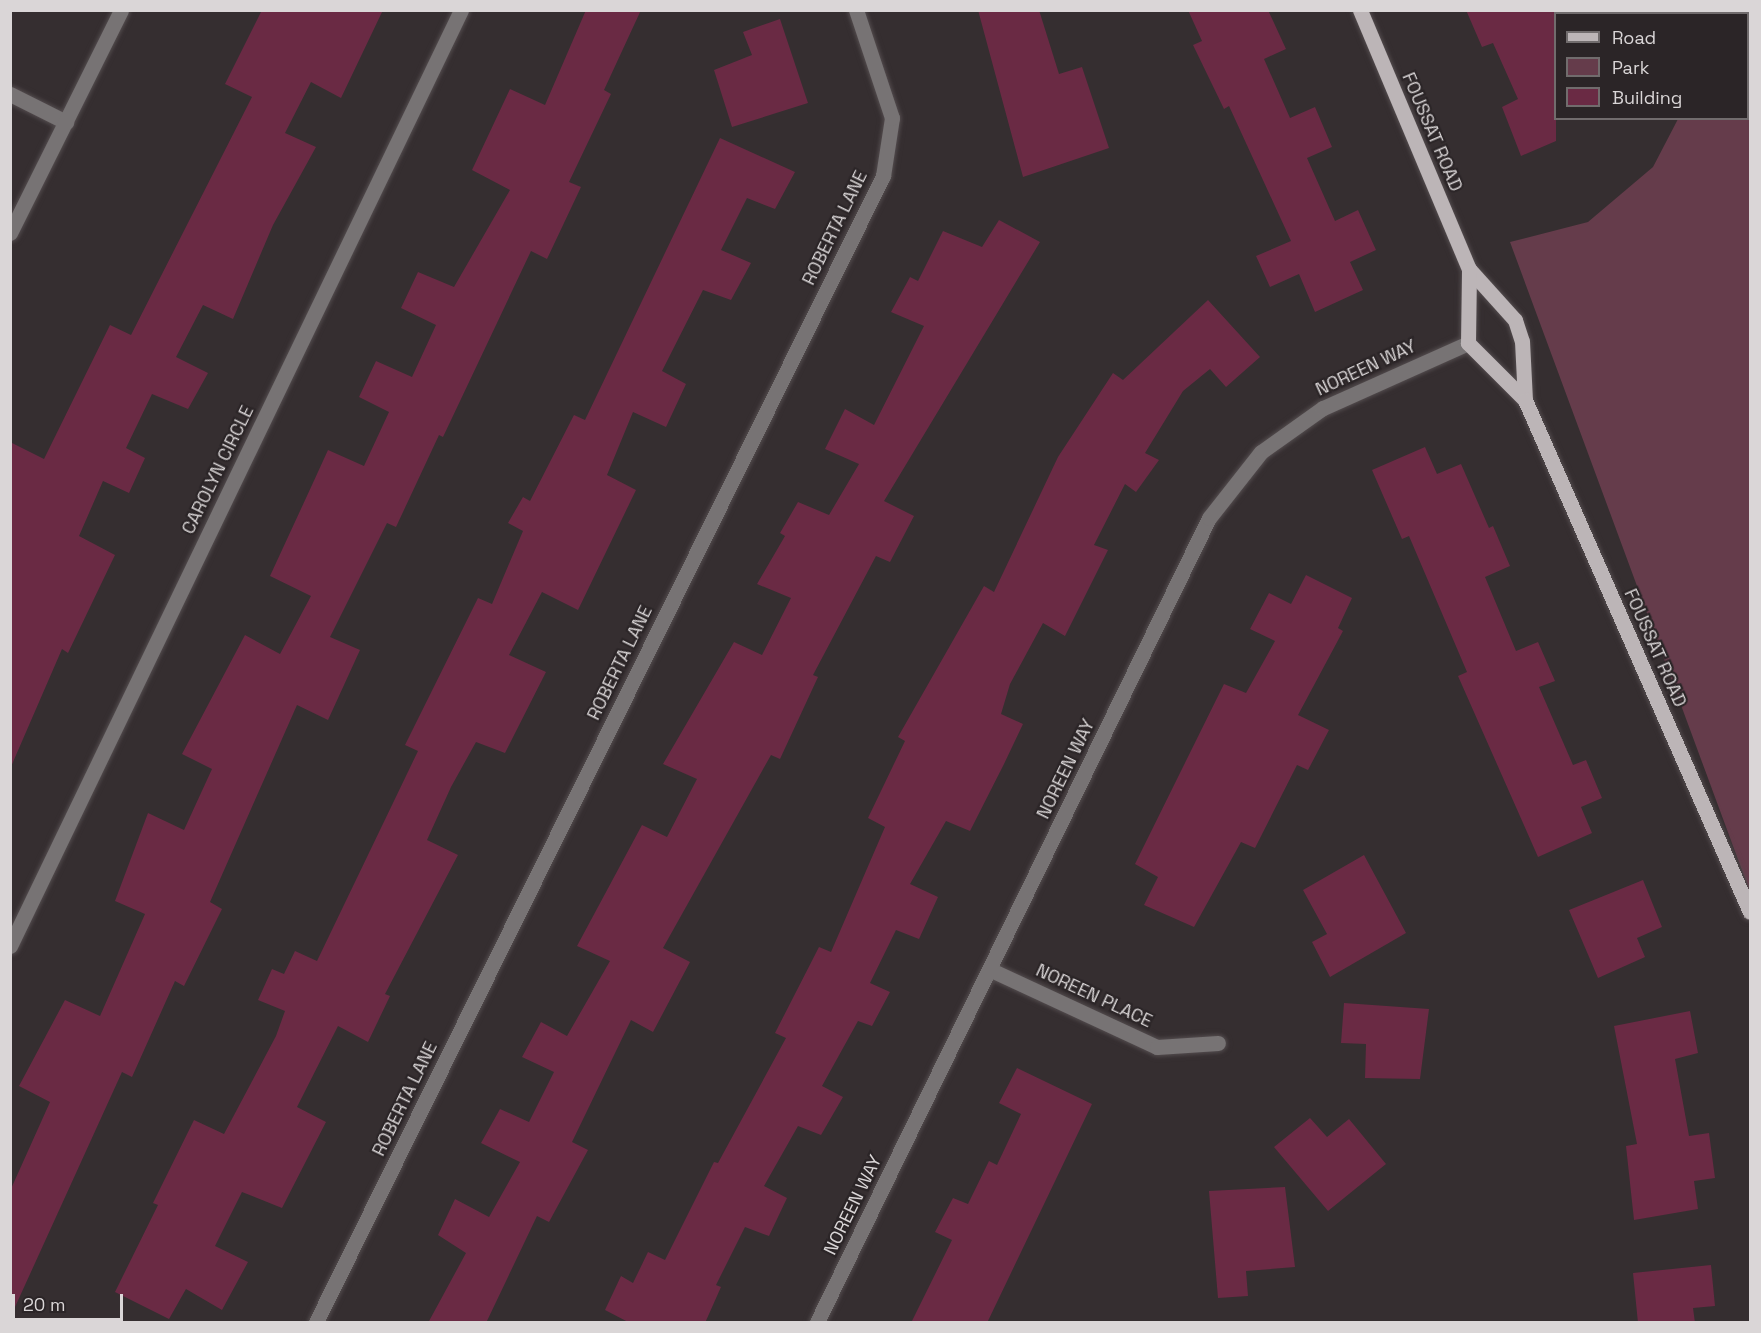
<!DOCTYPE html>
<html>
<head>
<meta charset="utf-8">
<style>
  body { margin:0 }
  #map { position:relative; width:1761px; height:1333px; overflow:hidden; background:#352e30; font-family:"Space Grotesk",sans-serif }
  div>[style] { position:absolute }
  .green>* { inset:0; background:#653c4b }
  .building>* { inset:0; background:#6a2a44 }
  .roads { filter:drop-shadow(0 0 2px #534c4e) drop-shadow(0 0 2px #534c4e) }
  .minor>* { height:15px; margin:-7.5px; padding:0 7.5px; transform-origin:7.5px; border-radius:7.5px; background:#777374 }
  .major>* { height:15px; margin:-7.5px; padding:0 7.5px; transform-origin:7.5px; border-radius:7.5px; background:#bcb5b7 }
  span { translate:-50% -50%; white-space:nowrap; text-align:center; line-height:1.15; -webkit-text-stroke:4.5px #2b2527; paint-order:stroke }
  .street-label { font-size:18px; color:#dad6d7 }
  .frame { position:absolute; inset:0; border:12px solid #dad6d7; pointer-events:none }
  .legend { position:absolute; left:1554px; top:12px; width:195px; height:108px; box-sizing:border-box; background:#2b2527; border:2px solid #716c6d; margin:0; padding:8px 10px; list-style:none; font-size:18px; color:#dad6d7 }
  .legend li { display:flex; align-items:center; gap:12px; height:30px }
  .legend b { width:30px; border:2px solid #716c6d }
  .scale { position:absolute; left:12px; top:1294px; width:111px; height:27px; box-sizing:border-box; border:3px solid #dad6d7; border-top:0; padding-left:8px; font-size:18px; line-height:21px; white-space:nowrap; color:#dad6d7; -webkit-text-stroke:4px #2b2527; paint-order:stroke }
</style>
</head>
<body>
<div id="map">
  <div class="green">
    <i style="clip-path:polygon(1665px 11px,1750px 11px,1750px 892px,1510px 242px,1588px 222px,1653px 167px,1678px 119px,1748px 118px,1748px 14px)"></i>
  </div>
  <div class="building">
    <i style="clip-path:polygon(262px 10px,383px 10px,341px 98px,311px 82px,285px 133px,316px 147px,273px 225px,233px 319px,203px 305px,176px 357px,208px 373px,188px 409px,152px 394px,126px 448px,145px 458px,129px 493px,103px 481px,79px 536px,115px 555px,68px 653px,62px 649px,10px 769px,10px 442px,44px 459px,110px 325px,131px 335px,252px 97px,225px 84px)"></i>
    <i style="clip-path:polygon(586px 10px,641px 10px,604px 90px,611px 94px,569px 182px,581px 187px,547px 259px,531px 251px,443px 437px,439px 435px,396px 527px,387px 523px,330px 637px,360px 650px,328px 720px,297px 705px,210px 902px,222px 909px,184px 986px,175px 981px,132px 1077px,122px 1072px,10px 1318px,10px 1191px,50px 1102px,19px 1086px,65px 1000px,100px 1016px,145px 914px,115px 901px,148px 813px,184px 830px,212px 769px,182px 754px,245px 635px,280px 654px,311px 596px,270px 576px,312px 485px,328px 450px,364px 466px,389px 412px,359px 397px,376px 361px,412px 377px,436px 325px,401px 308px,418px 272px,454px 287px,510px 190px,472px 170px,510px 89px,545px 105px)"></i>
    <i style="clip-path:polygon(978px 10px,1039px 10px,1059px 74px,1082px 67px,1109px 148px,1023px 177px)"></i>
    <i style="clip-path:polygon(1188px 10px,1268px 10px,1286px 49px,1264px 59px,1290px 118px,1315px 107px,1332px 147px,1307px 158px,1335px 221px,1358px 210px,1376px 250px,1350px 262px,1363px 290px,1315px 312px,1299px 274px,1270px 287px,1256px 256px,1291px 241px,1229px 106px,1224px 109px,1193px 45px,1202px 41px)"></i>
    <i style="clip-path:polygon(1466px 10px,1556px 10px,1556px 141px,1521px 156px,1502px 107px,1518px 99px,1493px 43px,1482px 47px)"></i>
    <i style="clip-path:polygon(780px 19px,808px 103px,732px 127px,714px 70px,752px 55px,743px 32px)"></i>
    <i style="clip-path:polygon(720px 138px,795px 172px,775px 209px,747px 198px,721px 250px,751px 263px,731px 300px,703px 290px,662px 371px,686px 384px,666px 427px,633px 412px,607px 475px,636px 490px,578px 610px,542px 592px,509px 655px,546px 672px,505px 753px,476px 742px,451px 787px,427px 840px,458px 855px,385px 994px,390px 996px,368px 1042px,338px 1026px,297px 1107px,326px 1122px,282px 1208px,242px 1192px,215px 1246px,248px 1262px,222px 1310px,186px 1289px,169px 1319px,115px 1292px,158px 1205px,153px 1203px,194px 1120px,224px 1134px,276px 1036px,285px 1011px,258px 1000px,272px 969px,284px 974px,295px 951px,317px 961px,418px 751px,405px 745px,478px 598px,492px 604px,523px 531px,508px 523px,523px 497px,530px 501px,574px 415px,585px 420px)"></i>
    <i style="clip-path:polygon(999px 220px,1040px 242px,884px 501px,914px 516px,890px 562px,876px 556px,813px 675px,818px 677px,780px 759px,771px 755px,663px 948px,690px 962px,653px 1032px,631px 1020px,572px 1142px,588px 1150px,549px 1222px,537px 1216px,486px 1323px,428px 1323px,466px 1253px,438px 1235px,455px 1199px,489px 1217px,520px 1162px,481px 1143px,500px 1109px,529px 1122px,554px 1072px,522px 1057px,541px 1022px,567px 1036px,610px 961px,577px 946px,642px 825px,667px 837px,697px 779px,663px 764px,734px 642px,762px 655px,791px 598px,757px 584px,785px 536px,780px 533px,798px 502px,829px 515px,859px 464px,825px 449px,845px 409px,874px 425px,924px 326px,891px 312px,910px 277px,918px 281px,943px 231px,982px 247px)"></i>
    <i style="clip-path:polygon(1208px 300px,1260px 357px,1226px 387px,1210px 369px,1183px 391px,1145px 453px,1159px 460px,1136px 492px,1125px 484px,1094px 545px,1108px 550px,1065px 636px,1043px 623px,1010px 684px,1001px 714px,1023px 724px,1004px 764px,970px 831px,946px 821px,910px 884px,938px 897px,919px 939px,896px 930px,870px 983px,890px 992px,872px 1026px,858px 1021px,822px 1086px,843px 1097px,821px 1135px,798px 1126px,764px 1186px,787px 1198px,769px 1236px,745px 1227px,716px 1285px,721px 1287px,705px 1323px,630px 1323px,605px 1310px,621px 1276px,633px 1283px,648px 1252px,665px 1260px,714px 1162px,718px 1163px,786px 1038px,775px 1033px,819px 947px,831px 952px,885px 827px,868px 818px,905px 741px,898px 737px,984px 586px,994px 592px,1058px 457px,1113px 373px,1123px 380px)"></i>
    <i style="clip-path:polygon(1425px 447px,1437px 474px,1461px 464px,1489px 528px,1493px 526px,1510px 566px,1485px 577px,1516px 651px,1538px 642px,1555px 681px,1539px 687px,1573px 765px,1586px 760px,1602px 798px,1581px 807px,1592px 833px,1538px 857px,1458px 676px,1467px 672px,1409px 536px,1402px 539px,1372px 470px)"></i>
    <i style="clip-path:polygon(1306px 575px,1352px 598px,1338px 628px,1343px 631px,1298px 715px,1329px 730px,1308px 770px,1297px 765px,1255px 848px,1241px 842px,1194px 927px,1144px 905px,1158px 877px,1135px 864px,1224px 684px,1246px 693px,1275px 641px,1250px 629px,1269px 593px,1291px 604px)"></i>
    <i style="clip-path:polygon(1364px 855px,1406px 933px,1330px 977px,1312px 942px,1327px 934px,1303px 890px)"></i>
    <i style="clip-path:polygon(1643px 880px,1662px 927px,1637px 938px,1645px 957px,1598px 978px,1569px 910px)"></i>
    <i style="clip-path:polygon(1344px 1003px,1429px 1009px,1420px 1079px,1365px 1078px,1366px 1044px,1341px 1043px)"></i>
    <i style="clip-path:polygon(1690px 1011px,1698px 1053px,1675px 1059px,1689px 1136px,1709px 1133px,1715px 1178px,1694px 1181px,1698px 1209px,1634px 1220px,1626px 1146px,1637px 1144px,1614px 1026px)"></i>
    <i style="clip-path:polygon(1017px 1068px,1092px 1104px,987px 1323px,911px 1323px,952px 1240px,935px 1232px,953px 1198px,968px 1204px,989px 1161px,997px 1165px,1021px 1114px,999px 1103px)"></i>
    <i style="clip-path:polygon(1310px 1118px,1327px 1137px,1349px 1119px,1386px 1164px,1328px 1211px,1274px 1147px)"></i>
    <i style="clip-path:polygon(1285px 1187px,1295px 1267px,1246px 1271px,1248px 1296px,1218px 1298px,1209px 1191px)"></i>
    <i style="clip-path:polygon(1711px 1265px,1715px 1306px,1693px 1308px,1695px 1323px,1638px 1323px,1633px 1273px)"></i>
  </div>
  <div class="roads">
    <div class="minor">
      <i style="left:10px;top:94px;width:63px;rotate:26.6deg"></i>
      <i style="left:10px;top:233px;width:249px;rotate:-63.5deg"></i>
      <i style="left:10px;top:946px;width:1039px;rotate:-64.27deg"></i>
      <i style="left:991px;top:970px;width:183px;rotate:24.9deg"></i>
      <i style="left:1157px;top:1047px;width:61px;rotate:-3.8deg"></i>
      <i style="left:316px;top:1322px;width:1279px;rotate:-63.68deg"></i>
      <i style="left:883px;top:176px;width:59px;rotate:-81.2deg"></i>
      <i style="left:892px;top:118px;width:114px;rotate:-108.4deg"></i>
      <i style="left:817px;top:1322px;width:894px;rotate:-64.01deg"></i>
      <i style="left:1209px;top:518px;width:84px;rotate:-51.8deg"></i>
      <i style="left:1261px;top:452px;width:76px;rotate:-35.4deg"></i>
      <i style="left:1323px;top:408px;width:159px;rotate:-24.1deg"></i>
    </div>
    <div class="major">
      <i style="left:1360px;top:10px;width:281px;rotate:67.2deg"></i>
      <i style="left:1469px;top:269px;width:69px;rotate:48deg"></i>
      <i style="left:1515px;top:320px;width:22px;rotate:72deg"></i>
      <i style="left:1522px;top:341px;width:59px;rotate:87.1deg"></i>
      <i style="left:1525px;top:400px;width:81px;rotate:-135deg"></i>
      <i style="left:1468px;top:343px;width:74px;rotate:-89.2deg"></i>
      <i style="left:1525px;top:400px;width:559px;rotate:66.28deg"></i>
    </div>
  </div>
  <div class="street-label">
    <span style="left:1432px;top:132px;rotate:67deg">FOUSSAT ROAD</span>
    <span style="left:835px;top:228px;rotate:-64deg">ROBERTA LANE</span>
    <span style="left:1366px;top:368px;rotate:-25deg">NOREEN WAY</span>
    <span style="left:218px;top:470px;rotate:-64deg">CAROLYN CIRCLE</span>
    <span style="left:1655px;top:648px;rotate:66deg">FOUSSAT ROAD</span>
    <span style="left:620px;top:663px;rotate:-64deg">ROBERTA LANE</span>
    <span style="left:1066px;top:769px;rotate:-64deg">NOREEN WAY</span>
    <span style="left:1094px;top:996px;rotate:25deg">NOREEN PLACE</span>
    <span style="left:405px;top:1099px;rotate:-64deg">ROBERTA LANE</span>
    <span style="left:853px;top:1205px;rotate:-64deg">NOREEN WAY</span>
  </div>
  <div class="frame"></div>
  <ul class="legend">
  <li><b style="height:8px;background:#bcb5b7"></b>Road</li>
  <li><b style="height:16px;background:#653c4b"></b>Park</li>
  <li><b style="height:16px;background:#6a2a44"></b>Building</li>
  </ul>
  <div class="scale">20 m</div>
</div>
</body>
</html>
